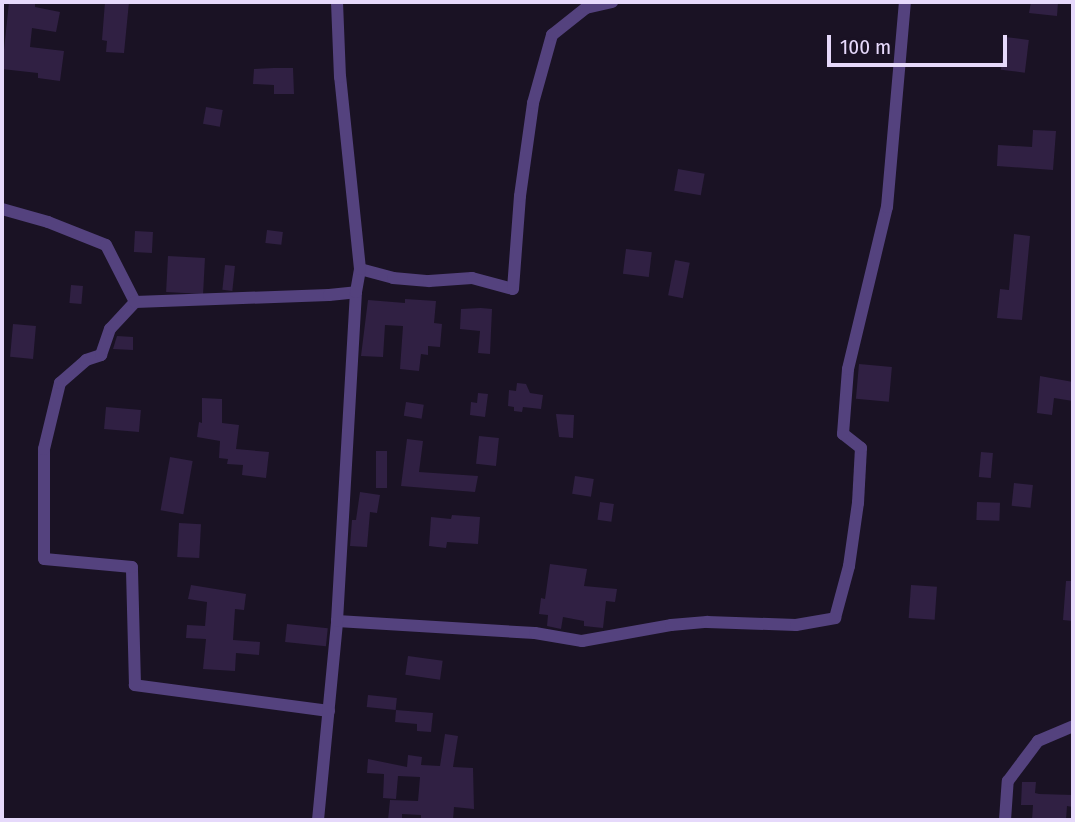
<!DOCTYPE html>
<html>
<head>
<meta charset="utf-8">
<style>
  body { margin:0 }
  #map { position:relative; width:1075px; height:822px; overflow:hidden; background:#1a1224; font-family:"Fira Sans Condensed",sans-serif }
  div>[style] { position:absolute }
  .building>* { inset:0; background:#302043; transform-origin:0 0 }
  .street>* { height:12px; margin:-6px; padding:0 6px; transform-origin:6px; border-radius:6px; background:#54427e }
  span { translate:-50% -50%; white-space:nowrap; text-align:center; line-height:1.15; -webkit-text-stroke:6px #1a1224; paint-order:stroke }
  .frame { position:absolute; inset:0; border:4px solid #e6d9fb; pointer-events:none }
  .scale { position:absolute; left:827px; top:35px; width:180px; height:32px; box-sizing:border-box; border:4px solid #e6d9fb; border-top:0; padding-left:9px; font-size:21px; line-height:24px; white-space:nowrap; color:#e6d9fb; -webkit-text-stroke:5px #1a1224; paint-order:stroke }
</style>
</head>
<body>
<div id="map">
  <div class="building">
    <i style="clip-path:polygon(9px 2px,35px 2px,35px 7px,60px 12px,56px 32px,32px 28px,30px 47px,64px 51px,60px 81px,38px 78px,38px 73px,2px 69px)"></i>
    <i style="clip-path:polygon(105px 2px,129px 2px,124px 53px,106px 52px,107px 41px,102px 40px)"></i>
    <i style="clip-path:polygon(1031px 2px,1058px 2px,1057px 16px,1029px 13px)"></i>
    <i style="left:1005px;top:37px;width:24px;height:33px;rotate:7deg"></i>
    <i style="clip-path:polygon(274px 68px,293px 68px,294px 94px,274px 94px,274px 85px,253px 84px,254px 69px)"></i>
    <i style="left:206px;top:107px;width:17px;height:17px;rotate:10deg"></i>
    <i style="clip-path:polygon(1033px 130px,1056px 131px,1053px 170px,997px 166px,998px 145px,1032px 147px)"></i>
    <i style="left:678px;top:169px;width:27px;height:22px;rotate:10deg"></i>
    <i style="left:267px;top:230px;width:16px;height:13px;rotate:7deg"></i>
    <i style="left:135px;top:231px;width:18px;height:21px;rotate:3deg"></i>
    <i style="clip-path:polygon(1014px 234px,1030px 236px,1022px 320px,997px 318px,1000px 289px,1009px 290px)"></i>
    <i style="left:626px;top:249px;width:26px;height:25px;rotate:7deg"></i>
    <i style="left:168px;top:256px;width:37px;height:36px;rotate:3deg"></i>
    <i style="left:675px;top:260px;width:15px;height:36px;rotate:11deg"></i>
    <i style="left:225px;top:265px;width:10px;height:25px;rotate:6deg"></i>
    <i style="left:71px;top:285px;width:12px;height:18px;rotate:5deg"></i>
    <i style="clip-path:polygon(405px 299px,436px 301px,434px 323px,442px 324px,440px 347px,428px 346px,428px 355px,421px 354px,419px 371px,400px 369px,403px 326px,385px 325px,383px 357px,361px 356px,368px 300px,405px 303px)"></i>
    <i style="clip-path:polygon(481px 308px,492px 309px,490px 354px,478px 353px,480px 331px,460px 329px,461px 309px)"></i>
    <i style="left:13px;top:324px;width:23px;height:33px;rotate:5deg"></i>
    <i style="clip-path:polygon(117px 336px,133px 337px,133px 350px,113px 349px)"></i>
    <i style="left:859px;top:364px;width:33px;height:35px;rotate:5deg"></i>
    <i style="clip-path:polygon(1040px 376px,1073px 382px,1073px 401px,1054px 398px,1052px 415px,1037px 413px)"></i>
    <i style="clip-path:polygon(517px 383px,526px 384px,530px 393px,543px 395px,541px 409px,523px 407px,522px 412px,514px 411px,514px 407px,508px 406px,509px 390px,516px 391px)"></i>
    <i style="clip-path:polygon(478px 393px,488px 394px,485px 417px,470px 415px,471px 402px,477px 403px)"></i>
    <i style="clip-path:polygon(202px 398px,222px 399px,222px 423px,239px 425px,236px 449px,269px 452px,266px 478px,242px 475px,243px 465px,227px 464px,228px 459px,219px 458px,220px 441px,197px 437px,199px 422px,202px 423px)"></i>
    <i style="left:406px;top:402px;width:18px;height:14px;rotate:9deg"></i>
    <i style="left:106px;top:407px;width:35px;height:22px;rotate:5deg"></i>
    <i style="clip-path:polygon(556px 414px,574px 415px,573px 438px,559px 437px)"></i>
    <i style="left:479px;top:436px;width:20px;height:28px;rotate:6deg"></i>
    <i style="clip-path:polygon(407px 439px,423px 441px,419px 472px,478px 476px,475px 492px,401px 486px)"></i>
    <i style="left:376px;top:451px;width:11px;height:37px"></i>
    <i style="left:981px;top:452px;width:12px;height:25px;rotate:5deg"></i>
    <i style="left:170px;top:457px;width:23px;height:54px;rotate:10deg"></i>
    <i style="left:575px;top:476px;width:19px;height:18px;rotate:9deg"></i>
    <i style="left:1014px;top:483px;width:19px;height:23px;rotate:6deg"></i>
    <i style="clip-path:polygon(360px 492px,380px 495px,377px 513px,370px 512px,367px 547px,350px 546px,352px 520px,356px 520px)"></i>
    <i style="left:600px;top:502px;width:14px;height:18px;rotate:8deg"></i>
    <i style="left:977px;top:502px;width:23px;height:18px;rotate:2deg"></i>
    <i style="clip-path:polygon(452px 515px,480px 517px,478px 544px,447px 542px,446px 548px,429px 546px,431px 517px,451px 519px)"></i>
    <i style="left:179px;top:523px;width:22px;height:34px;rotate:3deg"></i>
    <i style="clip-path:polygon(550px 564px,587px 569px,584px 586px,617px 589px,615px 602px,606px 601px,603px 628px,584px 626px,584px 621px,563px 617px,561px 629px,547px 626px,548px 615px,539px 614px,541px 598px,545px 599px)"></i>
    <i style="clip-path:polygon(1066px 581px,1073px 581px,1073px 621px,1063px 620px)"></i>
    <i style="clip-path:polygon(191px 585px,246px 594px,244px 610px,235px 609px,233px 640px,260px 642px,259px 655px,236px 653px,235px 671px,203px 669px,206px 639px,186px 638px,187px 625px,205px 626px,207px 602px,188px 599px)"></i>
    <i style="left:911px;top:585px;width:26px;height:33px;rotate:4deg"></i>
    <i style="left:287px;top:624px;width:41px;height:18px;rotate:6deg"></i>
    <i style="left:408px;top:656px;width:35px;height:19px;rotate:8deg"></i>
    <i style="left:368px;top:695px;width:29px;height:12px;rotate:6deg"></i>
    <i style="clip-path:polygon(396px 710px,433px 713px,431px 732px,417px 731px,417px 724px,395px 722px)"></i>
    <i style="clip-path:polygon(445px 734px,458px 736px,453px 767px,473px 768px,474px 809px,454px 807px,453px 820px,421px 820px,421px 815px,402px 814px,402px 820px,388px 820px,390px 800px,418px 801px,420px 777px,398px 776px,396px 799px,383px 798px,384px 774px,367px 773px,368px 759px,407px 767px,408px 755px,422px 757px,421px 765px,440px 766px)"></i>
    <i style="clip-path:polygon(1022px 782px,1036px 782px,1035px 793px,1039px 794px,1073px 795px,1073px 807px,1067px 806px,1066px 820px,1032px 820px,1033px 805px,1021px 805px)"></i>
  </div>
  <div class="street">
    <i style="left:2px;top:209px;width:48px;rotate:15.8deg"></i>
    <i style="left:48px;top:222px;width:62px;rotate:21.6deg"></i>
    <i style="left:106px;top:245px;width:64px;rotate:63deg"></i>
    <i style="left:360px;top:269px;width:34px;rotate:15deg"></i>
    <i style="left:393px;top:278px;width:36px;rotate:5deg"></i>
    <i style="left:429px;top:281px;width:43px;rotate:-4deg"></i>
    <i style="left:472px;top:278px;width:42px;rotate:15deg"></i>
    <i style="left:513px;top:289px;width:93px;rotate:-85.7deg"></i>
    <i style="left:520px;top:196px;width:94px;rotate:-82deg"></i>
    <i style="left:533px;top:103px;width:71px;rotate:-74.4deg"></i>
    <i style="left:552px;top:35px;width:43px;rotate:-38.5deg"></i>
    <i style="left:586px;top:8px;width:27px;rotate:-13deg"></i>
    <i style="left:337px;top:621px;width:198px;rotate:3.5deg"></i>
    <i style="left:535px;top:633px;width:48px;rotate:9.7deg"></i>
    <i style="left:582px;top:641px;width:90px;rotate:-10.2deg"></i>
    <i style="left:671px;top:625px;width:36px;rotate:-5deg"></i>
    <i style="left:707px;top:622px;width:89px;rotate:1.9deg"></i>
    <i style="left:796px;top:625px;width:40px;rotate:-10deg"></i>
    <i style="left:835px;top:618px;width:54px;rotate:-74.9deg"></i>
    <i style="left:849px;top:566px;width:64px;rotate:-81.9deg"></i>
    <i style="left:858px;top:503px;width:55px;rotate:-86.9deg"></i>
    <i style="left:861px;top:448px;width:23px;rotate:-142deg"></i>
    <i style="left:843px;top:434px;width:65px;rotate:-85.6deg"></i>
    <i style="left:848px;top:369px;width:167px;rotate:-76.5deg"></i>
    <i style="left:887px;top:207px;width:206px;rotate:-85deg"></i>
    <i style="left:329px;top:711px;width:196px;rotate:-172.4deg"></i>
    <i style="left:135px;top:685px;width:118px;rotate:-91.5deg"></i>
    <i style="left:132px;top:567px;width:88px;rotate:-174.8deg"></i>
    <i style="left:44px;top:559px;width:110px;rotate:-90deg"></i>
    <i style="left:44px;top:449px;width:68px;rotate:-76.4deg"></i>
    <i style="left:60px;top:383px;width:35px;rotate:-41deg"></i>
    <i style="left:86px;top:360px;width:16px;rotate:-18deg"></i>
    <i style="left:101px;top:355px;width:28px;rotate:-71deg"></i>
    <i style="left:110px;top:329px;width:37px;rotate:-47deg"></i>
    <i style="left:135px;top:302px;width:194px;rotate:-2.1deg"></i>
    <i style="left:329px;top:295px;width:27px;rotate:-6deg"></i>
    <i style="left:318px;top:820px;width:200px;rotate:-84.5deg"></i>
    <i style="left:337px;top:621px;width:330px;rotate:-86.7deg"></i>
    <i style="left:356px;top:292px;width:23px;rotate:-80deg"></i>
    <i style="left:360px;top:269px;width:193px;rotate:-95.9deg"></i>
    <i style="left:340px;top:77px;width:75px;rotate:-92.3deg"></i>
    <i style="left:1005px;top:820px;width:39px;rotate:-86deg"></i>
    <i style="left:1008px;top:781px;width:50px;rotate:-53.1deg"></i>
    <i style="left:1038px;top:741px;width:38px;rotate:-23deg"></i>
  </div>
  <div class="frame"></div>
  <div class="scale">100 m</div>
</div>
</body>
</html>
